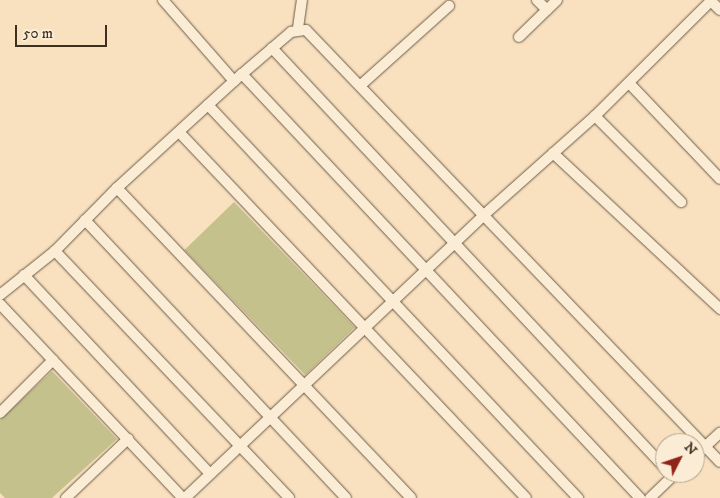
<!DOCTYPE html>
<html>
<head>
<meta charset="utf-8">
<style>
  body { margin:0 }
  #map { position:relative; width:720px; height:498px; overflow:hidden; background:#f9e1c0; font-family:"IM FELL DW Pica",serif }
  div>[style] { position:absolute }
  .green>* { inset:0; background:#c5c18d; transform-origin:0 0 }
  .roads { filter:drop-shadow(0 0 1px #6d5c46) drop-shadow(0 0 1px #6d5c46) }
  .street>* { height:10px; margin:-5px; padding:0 5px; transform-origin:5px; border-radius:5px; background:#fbecd6 }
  span { translate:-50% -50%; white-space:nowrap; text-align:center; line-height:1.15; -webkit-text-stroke:4px #fbecd6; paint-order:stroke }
  .north { position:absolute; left:655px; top:433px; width:50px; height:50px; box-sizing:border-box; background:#fbecd6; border:1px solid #afa18c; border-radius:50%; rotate:49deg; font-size:14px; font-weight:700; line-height:20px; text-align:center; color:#3e301e }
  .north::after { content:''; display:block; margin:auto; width:18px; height:22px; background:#8f2418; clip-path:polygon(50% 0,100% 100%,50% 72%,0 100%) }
  .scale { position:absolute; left:15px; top:25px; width:92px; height:22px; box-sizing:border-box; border:2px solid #3e301e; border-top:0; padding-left:6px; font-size:15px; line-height:18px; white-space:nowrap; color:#3e301e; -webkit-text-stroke:4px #fbecd6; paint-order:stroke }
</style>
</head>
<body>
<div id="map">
  <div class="green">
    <i style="left:234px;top:202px;width:174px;height:69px;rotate:46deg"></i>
    <i style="clip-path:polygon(52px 371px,117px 439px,52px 498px,5px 498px,0 493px,0 420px)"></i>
  </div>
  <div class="roads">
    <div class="street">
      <i style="left:163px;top:0;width:108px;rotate:48.8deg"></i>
      <i style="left:537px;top:0;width:14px;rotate:45deg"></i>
      <i style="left:710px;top:0;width:14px;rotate:45deg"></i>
      <i style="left:298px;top:28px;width:28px;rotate:-82deg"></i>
      <i style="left:519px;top:37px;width:53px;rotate:-44.2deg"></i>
      <i style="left:272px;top:48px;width:575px;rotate:46.9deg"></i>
      <i style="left:242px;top:74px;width:582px;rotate:46.81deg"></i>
      <i style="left:629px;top:83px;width:132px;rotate:46.5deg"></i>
      <i style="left:362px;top:84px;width:117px;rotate:-41.9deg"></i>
      <i style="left:208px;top:105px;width:540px;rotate:46.73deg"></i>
      <i style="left:595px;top:116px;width:122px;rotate:45deg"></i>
      <i style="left:179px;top:132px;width:504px;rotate:46.53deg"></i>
      <i style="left:553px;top:153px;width:229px;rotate:43deg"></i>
      <i style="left:117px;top:188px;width:427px;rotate:46.5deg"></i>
      <i style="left:85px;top:220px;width:381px;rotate:46.8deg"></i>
      <i style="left:55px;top:251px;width:88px;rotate:-45.5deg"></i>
      <i style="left:117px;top:188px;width:169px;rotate:-42.4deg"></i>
      <i style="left:242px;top:74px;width:65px;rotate:-40.6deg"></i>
      <i style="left:291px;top:32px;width:15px;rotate:-8deg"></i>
      <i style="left:306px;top:30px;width:598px;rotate:46.22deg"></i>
      <i style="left:24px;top:275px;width:272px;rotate:46.9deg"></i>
      <i style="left:0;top:295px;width:70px;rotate:-38.7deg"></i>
      <i style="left:55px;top:251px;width:340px;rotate:46.5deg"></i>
      <i style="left:0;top:304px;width:267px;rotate:46.7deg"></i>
      <i style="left:0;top:413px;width:75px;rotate:-45deg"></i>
      <i style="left:695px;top:456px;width:34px;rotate:-43deg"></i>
      <i style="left:66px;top:498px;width:86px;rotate:-43.6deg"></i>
      <i style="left:185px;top:498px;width:413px;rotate:-43.4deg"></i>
      <i style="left:485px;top:214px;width:147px;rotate:-41.7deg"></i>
      <i style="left:595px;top:116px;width:165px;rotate:-44.8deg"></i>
      <i style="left:650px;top:498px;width:36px;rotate:-44deg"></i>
    </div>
  </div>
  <div class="north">N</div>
  <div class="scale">50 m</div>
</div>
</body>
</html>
